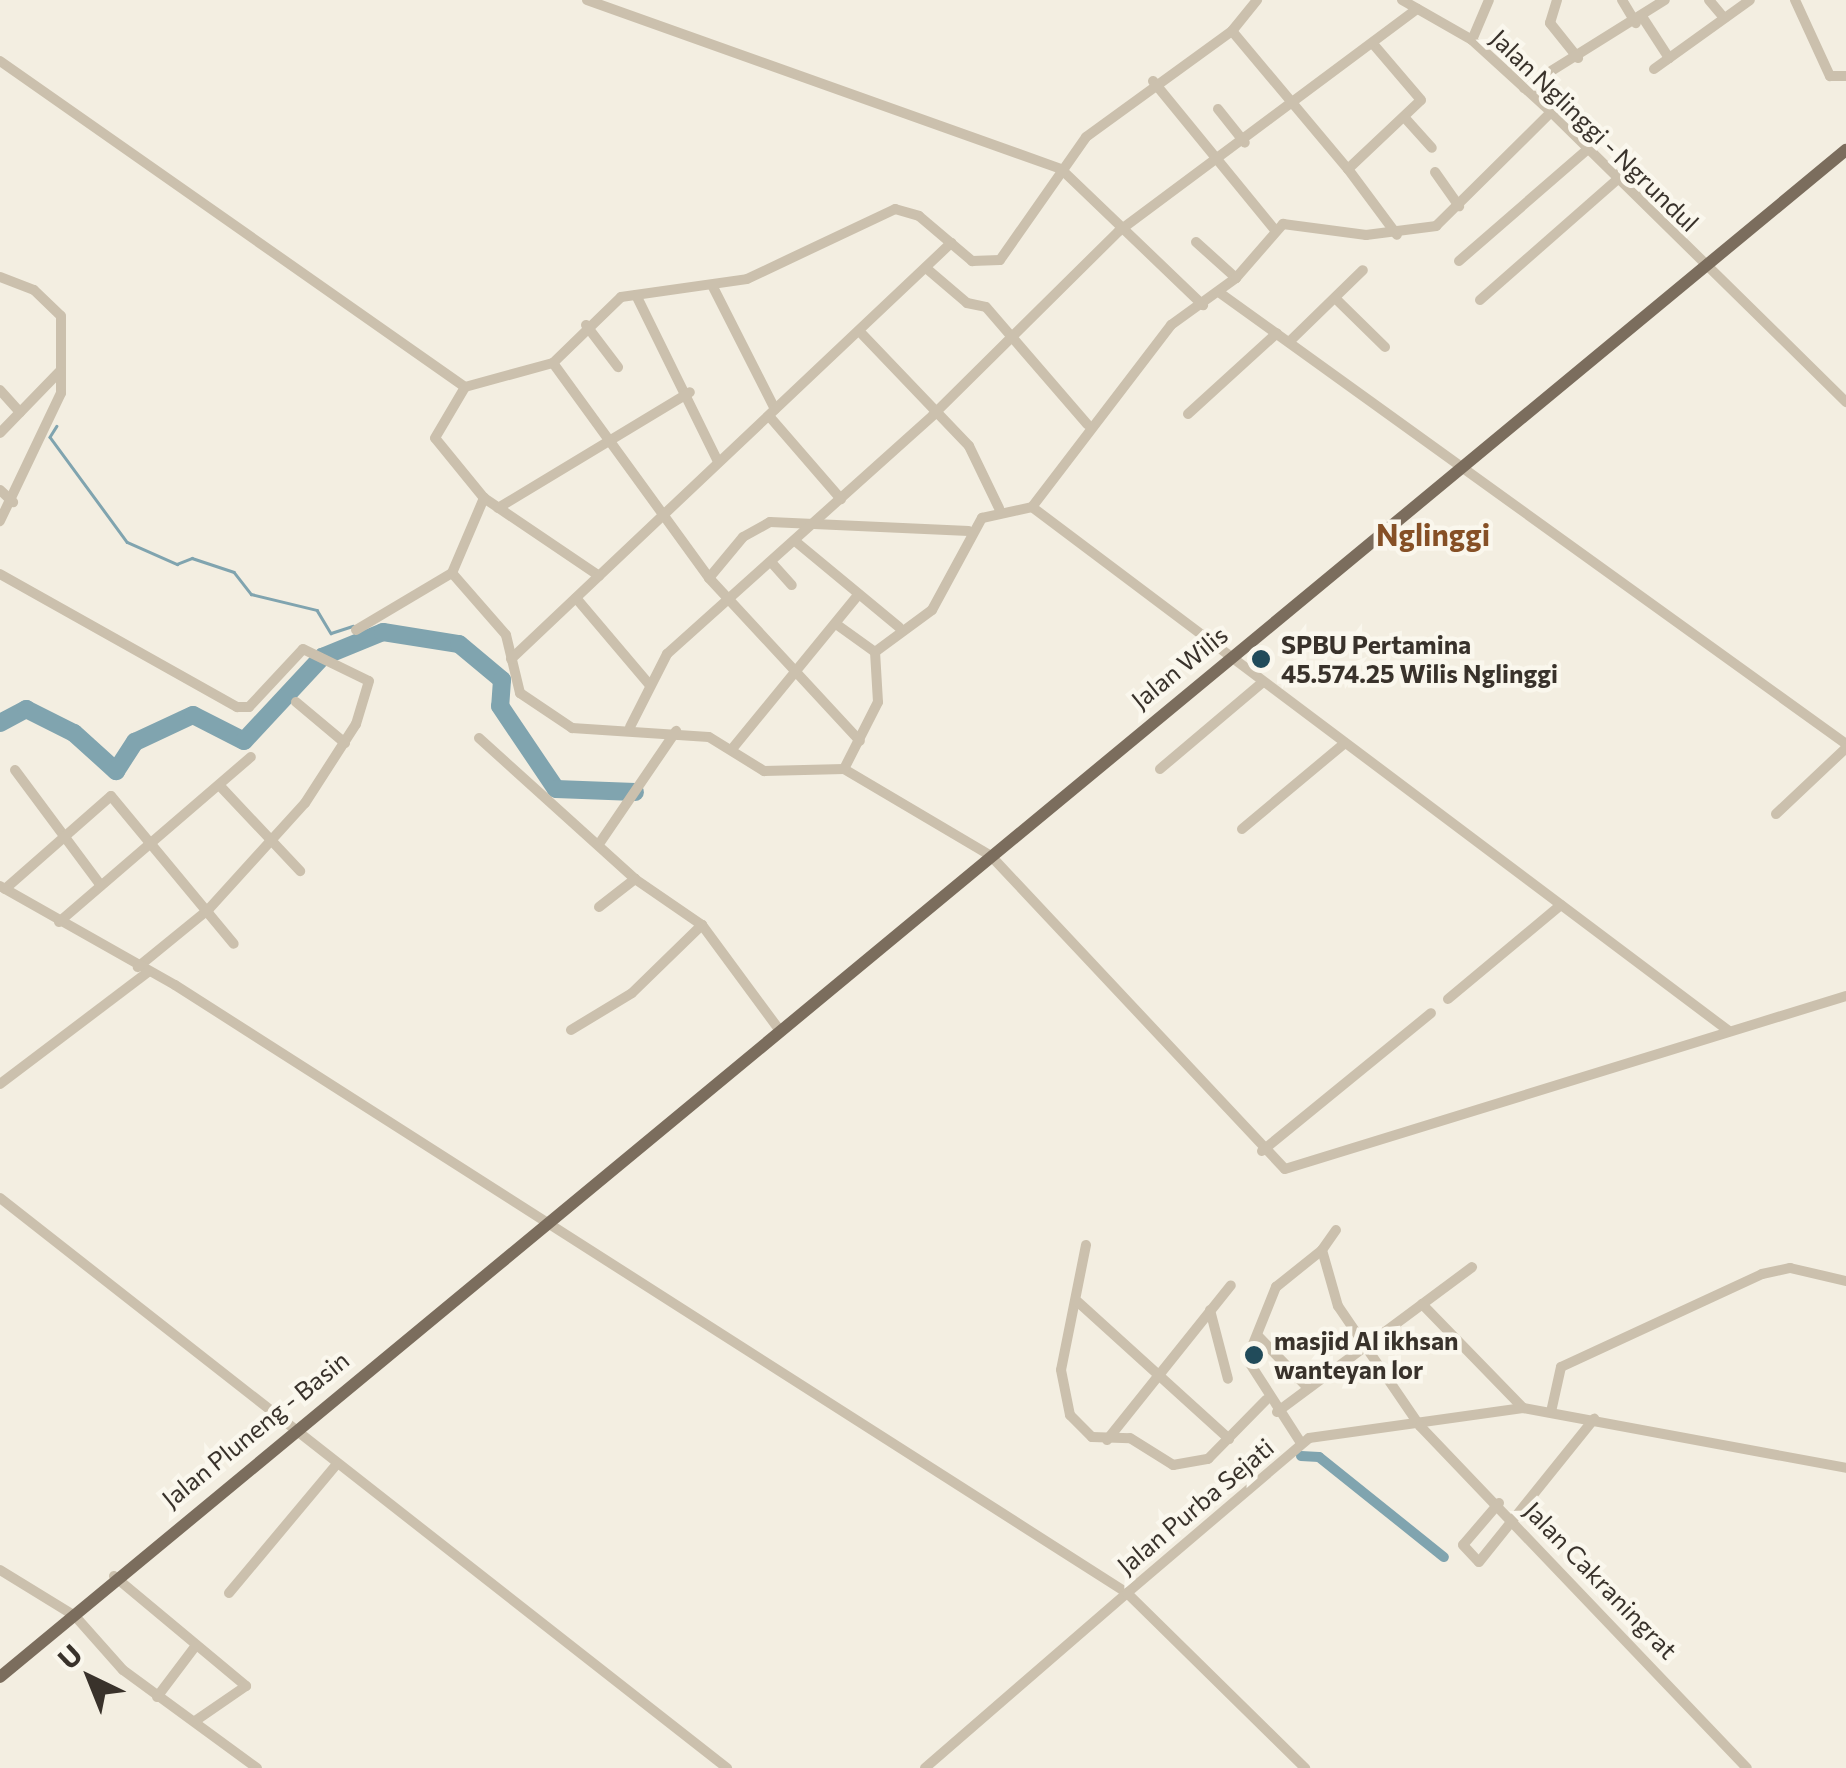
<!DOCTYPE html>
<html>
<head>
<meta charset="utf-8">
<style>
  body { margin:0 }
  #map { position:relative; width:1846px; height:1768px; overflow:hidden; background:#f3eee1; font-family:Commissioner,sans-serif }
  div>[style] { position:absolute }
  .stream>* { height:2.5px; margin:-1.25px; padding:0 1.25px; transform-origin:1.25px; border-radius:1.25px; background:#80a4af }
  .canal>* { height:10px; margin:-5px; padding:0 5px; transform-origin:5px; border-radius:5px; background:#80a4af }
  .river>* { height:18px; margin:-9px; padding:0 9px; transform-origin:9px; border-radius:9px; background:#80a4af }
  .minor>* { height:10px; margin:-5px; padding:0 5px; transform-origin:5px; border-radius:5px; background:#cbc0ad }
  .major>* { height:12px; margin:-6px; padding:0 6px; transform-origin:6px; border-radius:6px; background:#7b6d5d }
  .dots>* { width:28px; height:28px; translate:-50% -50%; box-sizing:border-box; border:5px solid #faf7ed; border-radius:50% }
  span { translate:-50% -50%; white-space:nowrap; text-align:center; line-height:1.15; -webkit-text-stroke:9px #faf7ed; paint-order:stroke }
  .street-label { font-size:25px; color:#39322b }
  .poi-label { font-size:25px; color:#39322b; font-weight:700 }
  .left { translate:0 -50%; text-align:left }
  .quarter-label { font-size:30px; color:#865026; font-weight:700 }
  .north { position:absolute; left:40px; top:1628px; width:100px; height:100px; -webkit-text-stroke:8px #faf7ed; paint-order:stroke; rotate:317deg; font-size:28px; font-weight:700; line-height:40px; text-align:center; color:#39322b }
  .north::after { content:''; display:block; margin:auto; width:35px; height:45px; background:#39322b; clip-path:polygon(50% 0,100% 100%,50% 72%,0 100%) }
</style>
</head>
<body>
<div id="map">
  <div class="stream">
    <i style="left:57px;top:426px;width:13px;rotate:122deg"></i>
    <i style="left:50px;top:437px;width:130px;rotate:53.7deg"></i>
    <i style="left:127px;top:542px;width:55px;rotate:23.7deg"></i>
    <i style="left:177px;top:564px;width:16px;rotate:-22deg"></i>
    <i style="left:192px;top:558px;width:44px;rotate:18.4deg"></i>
    <i style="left:234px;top:572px;width:28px;rotate:52deg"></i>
    <i style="left:251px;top:594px;width:68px;rotate:13.6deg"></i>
    <i style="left:317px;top:610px;width:27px;rotate:59deg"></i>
    <i style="left:331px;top:633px;width:23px;rotate:-18deg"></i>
  </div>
  <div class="canal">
    <i style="left:1301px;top:1456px;width:18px;rotate:3deg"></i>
    <i style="left:1319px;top:1457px;width:160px;rotate:38.7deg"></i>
  </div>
  <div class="river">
    <i style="left:0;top:723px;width:30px;rotate:-28deg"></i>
    <i style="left:26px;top:709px;width:54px;rotate:26.6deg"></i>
    <i style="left:74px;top:733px;width:57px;rotate:42.1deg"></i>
    <i style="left:116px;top:771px;width:35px;rotate:-57deg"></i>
    <i style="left:135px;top:742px;width:64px;rotate:-25deg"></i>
    <i style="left:193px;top:715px;width:57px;rotate:27deg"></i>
    <i style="left:244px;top:741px;width:115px;rotate:-47.1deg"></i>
    <i style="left:322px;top:657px;width:66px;rotate:-22.3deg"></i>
    <i style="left:383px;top:632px;width:77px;rotate:9deg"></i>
    <i style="left:459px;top:644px;width:56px;rotate:39.9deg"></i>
    <i style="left:502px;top:680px;width:26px;rotate:94deg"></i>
    <i style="left:500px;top:706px;width:100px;rotate:56deg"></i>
    <i style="left:556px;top:789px;width:79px;rotate:2.2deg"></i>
  </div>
  <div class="minor">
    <i style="left:587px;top:0;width:503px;rotate:19.62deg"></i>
    <i style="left:1061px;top:169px;width:197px;rotate:43.8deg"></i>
    <i style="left:1402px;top:0;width:81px;rotate:29.7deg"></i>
    <i style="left:1472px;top:40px;width:107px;rotate:42.3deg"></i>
    <i style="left:1551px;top:112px;width:414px;rotate:44.5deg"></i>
    <i style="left:1557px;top:0;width:24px;rotate:107deg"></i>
    <i style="left:1550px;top:23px;width:45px;rotate:51.3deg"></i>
    <i style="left:1622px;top:0;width:27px;rotate:59deg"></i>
    <i style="left:1709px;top:0;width:23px;rotate:50deg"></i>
    <i style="left:1795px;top:0;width:84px;rotate:65.3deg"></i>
    <i style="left:1830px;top:76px;width:16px"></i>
    <i style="left:1643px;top:18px;width:48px;rotate:57deg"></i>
    <i style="left:1232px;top:31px;width:180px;rotate:50deg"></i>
    <i style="left:1348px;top:169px;width:100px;rotate:-43.4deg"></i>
    <i style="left:1421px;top:100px;width:72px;rotate:-130.5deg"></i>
    <i style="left:1472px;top:40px;width:43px;rotate:-67deg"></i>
    <i style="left:0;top:61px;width:568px;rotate:35.03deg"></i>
    <i style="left:1654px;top:69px;width:118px;rotate:-35.7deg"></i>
    <i style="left:1153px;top:81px;width:191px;rotate:50.7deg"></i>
    <i style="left:1524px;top:88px;width:166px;rotate:-32deg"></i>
    <i style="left:1218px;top:109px;width:43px;rotate:51.5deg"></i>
    <i style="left:1405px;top:118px;width:40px;rotate:48deg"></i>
    <i style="left:1348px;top:169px;width:82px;rotate:53.4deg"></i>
    <i style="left:1435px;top:172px;width:42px;rotate:54.8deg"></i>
    <i style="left:1196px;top:242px;width:54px;rotate:42deg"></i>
    <i style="left:1459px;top:261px;width:172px;rotate:-41deg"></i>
    <i style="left:926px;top:268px;width:54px;rotate:40.5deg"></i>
    <i style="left:967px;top:303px;width:19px;rotate:12deg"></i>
    <i style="left:986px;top:307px;width:155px;rotate:49.2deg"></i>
    <i style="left:0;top:277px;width:36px;rotate:21deg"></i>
    <i style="left:34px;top:290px;width:37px;rotate:44deg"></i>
    <i style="left:61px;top:316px;width:77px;rotate:90deg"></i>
    <i style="left:61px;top:393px;width:142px;rotate:115.5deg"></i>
    <i style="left:712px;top:285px;width:139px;rotate:63.1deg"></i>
    <i style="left:1220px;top:293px;width:772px;rotate:35.77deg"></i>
    <i style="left:636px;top:295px;width:186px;rotate:63.8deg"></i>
    <i style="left:1335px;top:298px;width:70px;rotate:44.4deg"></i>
    <i style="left:1480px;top:300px;width:185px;rotate:-41.3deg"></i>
    <i style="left:586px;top:325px;width:53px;rotate:52.7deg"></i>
    <i style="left:862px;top:334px;width:155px;rotate:46.3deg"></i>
    <i style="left:969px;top:446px;width:69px;rotate:64.2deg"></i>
    <i style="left:1289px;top:342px;width:103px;rotate:-44.2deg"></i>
    <i style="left:553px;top:363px;width:266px;rotate:54deg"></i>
    <i style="left:709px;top:578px;width:222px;rotate:47.2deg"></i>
    <i style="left:0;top:390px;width:30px;rotate:48deg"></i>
    <i style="left:1188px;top:414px;width:120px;rotate:-42.3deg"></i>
    <i style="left:769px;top:416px;width:110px;rotate:49.1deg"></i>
    <i style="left:0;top:433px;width:86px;rotate:-45.9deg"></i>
    <i style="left:0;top:490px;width:18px;rotate:43deg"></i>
    <i style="left:484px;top:498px;width:139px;rotate:34.1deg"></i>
    <i style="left:1032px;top:507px;width:872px;rotate:36.94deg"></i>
    <i style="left:498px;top:508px;width:224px;rotate:-31.1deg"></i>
    <i style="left:795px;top:541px;width:135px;rotate:39.6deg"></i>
    <i style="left:771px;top:562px;width:31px;rotate:48deg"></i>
    <i style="left:452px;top:573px;width:82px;rotate:48.9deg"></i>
    <i style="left:506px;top:635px;width:60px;rotate:76.4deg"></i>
    <i style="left:520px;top:693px;width:63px;rotate:33.9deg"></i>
    <i style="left:572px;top:728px;width:137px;rotate:3.8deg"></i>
    <i style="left:709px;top:737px;width:65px;rotate:31.7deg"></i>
    <i style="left:764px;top:771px;width:80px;rotate:-1.4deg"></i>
    <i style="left:844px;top:769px;width:171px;rotate:30.6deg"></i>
    <i style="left:991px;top:856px;width:429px;rotate:46.8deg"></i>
    <i style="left:1285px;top:1169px;width:587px;rotate:-17.14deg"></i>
    <i style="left:0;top:574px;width:272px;rotate:29.3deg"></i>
    <i style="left:237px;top:707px;width:12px"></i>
    <i style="left:249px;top:707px;width:79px;rotate:-47deg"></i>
    <i style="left:303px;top:649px;width:73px;rotate:25.9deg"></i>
    <i style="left:369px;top:681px;width:45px;rotate:106.8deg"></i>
    <i style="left:356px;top:724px;width:94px;rotate:122.8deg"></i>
    <i style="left:305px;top:803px;width:143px;rotate:132.2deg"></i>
    <i style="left:209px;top:909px;width:92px;rotate:140.8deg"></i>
    <i style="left:709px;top:578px;width:53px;rotate:-50.3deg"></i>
    <i style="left:743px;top:537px;width:31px;rotate:-29deg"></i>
    <i style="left:770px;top:522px;width:199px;rotate:2.6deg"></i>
    <i style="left:576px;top:598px;width:113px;rotate:49.7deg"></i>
    <i style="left:836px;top:624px;width:48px;rotate:35.7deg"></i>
    <i style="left:356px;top:630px;width:112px;rotate:-30.7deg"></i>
    <i style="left:452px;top:573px;width:82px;rotate:-66.9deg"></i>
    <i style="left:484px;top:498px;width:77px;rotate:-129.2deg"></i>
    <i style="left:435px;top:438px;width:59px;rotate:-59.5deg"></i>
    <i style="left:465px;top:387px;width:91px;rotate:-15.3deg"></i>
    <i style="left:553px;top:363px;width:95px;rotate:-44.1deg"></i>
    <i style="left:621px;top:297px;width:127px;rotate:-8.1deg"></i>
    <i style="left:747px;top:279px;width:164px;rotate:-25.3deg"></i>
    <i style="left:895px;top:209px;width:25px;rotate:16deg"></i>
    <i style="left:919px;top:216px;width:70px;rotate:40.3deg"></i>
    <i style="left:972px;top:261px;width:28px;rotate:-2deg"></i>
    <i style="left:1000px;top:260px;width:150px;rotate:-55deg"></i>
    <i style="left:1086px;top:137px;width:180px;rotate:-36deg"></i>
    <i style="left:1232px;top:31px;width:40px;rotate:-51deg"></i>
    <i style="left:511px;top:659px;width:606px;rotate:-43.39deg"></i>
    <i style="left:296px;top:702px;width:64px;rotate:39.9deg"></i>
    <i style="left:630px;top:727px;width:82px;rotate:-63.1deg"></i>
    <i style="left:667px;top:654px;width:358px;rotate:-41.9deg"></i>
    <i style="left:933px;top:415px;width:262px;rotate:-44.7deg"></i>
    <i style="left:1119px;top:231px;width:372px;rotate:-36.7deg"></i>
    <i style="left:479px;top:738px;width:210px;rotate:42.1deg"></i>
    <i style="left:635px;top:879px;width:81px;rotate:34.5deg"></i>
    <i style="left:702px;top:925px;width:128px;rotate:53.6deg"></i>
    <i style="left:732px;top:749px;width:200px;rotate:-50.7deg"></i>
    <i style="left:844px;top:769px;width:75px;rotate:-63.1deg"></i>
    <i style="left:878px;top:702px;width:50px;rotate:-93.4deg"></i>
    <i style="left:875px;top:652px;width:71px;rotate:-36.4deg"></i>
    <i style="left:932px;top:610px;width:105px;rotate:-61.5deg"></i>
    <i style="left:982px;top:518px;width:51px;rotate:-12.4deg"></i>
    <i style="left:1032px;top:507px;width:229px;rotate:-52.6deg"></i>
    <i style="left:1171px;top:325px;width:80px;rotate:-35.9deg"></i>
    <i style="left:1236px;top:278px;width:72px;rotate:-49deg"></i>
    <i style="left:1283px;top:224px;width:84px;rotate:7.5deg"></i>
    <i style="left:1366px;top:235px;width:71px;rotate:-7.3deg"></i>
    <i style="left:1436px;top:226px;width:162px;rotate:-44.7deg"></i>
    <i style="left:1160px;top:769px;width:135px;rotate:-40.2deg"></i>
    <i style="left:15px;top:770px;width:144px;rotate:53.4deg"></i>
    <i style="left:220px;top:786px;width:117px;rotate:46.7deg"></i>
    <i style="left:1776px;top:814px;width:96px;rotate:-43.3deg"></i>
    <i style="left:1242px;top:829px;width:134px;rotate:-39.9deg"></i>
    <i style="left:599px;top:844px;width:137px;rotate:-55.7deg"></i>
    <i style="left:0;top:886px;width:201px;rotate:29.5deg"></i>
    <i style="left:175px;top:985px;width:1130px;rotate:32.56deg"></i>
    <i style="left:1127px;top:1593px;width:239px;rotate:-40.4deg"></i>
    <i style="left:1309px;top:1438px;width:216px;rotate:-8deg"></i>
    <i style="left:1523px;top:1408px;width:329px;rotate:10.5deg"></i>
    <i style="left:5px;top:889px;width:141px;rotate:-41.3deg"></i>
    <i style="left:111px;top:796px;width:192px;rotate:50.3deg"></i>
    <i style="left:599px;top:907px;width:46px;rotate:-37.9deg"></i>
    <i style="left:59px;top:922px;width:253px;rotate:-40.7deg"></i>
    <i style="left:1448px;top:999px;width:147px;rotate:-39.8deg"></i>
    <i style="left:571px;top:1030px;width:71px;rotate:-31.2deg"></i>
    <i style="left:632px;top:993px;width:98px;rotate:-44.2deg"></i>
    <i style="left:0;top:1084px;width:186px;rotate:-37.1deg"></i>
    <i style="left:1262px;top:1151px;width:218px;rotate:-39.2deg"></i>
    <i style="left:0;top:1198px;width:924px;rotate:38.1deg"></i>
    <i style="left:1336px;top:1230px;width:24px;rotate:125deg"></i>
    <i style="left:1322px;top:1250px;width:58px;rotate:74.1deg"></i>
    <i style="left:1338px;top:1306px;width:145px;rotate:55.7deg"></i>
    <i style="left:1420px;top:1426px;width:473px;rotate:46.3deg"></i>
    <i style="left:1086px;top:1245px;width:127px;rotate:101.3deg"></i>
    <i style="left:1061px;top:1370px;width:46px;rotate:78.7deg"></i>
    <i style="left:1070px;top:1415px;width:31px;rotate:45deg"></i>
    <i style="left:1092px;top:1437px;width:38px;rotate:2deg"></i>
    <i style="left:1130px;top:1438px;width:51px;rotate:32.1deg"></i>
    <i style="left:1173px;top:1465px;width:36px;rotate:-10deg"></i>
    <i style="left:1208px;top:1459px;width:83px;rotate:-45.5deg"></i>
    <i style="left:1078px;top:1302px;width:204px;rotate:42.2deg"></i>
    <i style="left:1422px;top:1304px;width:145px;rotate:45.8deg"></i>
    <i style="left:1210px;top:1310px;width:71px;rotate:75.4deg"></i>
    <i style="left:1259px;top:1337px;width:71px;rotate:46.1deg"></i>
    <i style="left:1277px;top:1412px;width:243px;rotate:-36.6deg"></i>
    <i style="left:1551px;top:1412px;width:46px;rotate:-77.5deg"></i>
    <i style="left:1561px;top:1367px;width:221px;rotate:-24.8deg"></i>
    <i style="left:1762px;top:1274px;width:29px;rotate:-12deg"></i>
    <i style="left:1790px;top:1268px;width:57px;rotate:13.1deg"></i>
    <i style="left:1107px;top:1440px;width:198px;rotate:-51.3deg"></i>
    <i style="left:1301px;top:1443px;width:100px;rotate:-122.7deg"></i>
    <i style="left:1247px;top:1359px;width:78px;rotate:-68.1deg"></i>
    <i style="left:1276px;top:1287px;width:59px;rotate:-38.8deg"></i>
    <i style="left:1499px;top:1503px;width:55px;rotate:130.6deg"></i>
    <i style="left:1463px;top:1545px;width:23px;rotate:47deg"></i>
    <i style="left:1479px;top:1562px;width:184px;rotate:-51.2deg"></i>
    <i style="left:0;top:1570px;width:88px;rotate:31.5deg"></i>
    <i style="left:75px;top:1616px;width:72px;rotate:48.4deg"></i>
    <i style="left:123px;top:1670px;width:166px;rotate:36.2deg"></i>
    <i style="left:114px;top:1576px;width:172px;rotate:39.8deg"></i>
    <i style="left:246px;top:1686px;width:62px;rotate:145.5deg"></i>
    <i style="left:229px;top:1593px;width:168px;rotate:-50.1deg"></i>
    <i style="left:157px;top:1697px;width:61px;rotate:-52.9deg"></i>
    <i style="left:925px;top:1768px;width:267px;rotate:-40.9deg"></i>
    <i style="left:1127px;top:1593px;width:250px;rotate:44.5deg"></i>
  </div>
  <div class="major">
    <i style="left:0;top:1677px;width:2396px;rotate:-39.6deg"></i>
  </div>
  <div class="dots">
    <i style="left:1261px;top:659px;background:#214b5a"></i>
    <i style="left:1254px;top:1355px;background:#214b5a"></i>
  </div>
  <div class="street-label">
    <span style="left:1595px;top:130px;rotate:44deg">Jalan Nglinggi - Ngrundul</span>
    <span style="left:1179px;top:667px;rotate:-39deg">Jalan Wilis</span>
    <span style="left:255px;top:1429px;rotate:-39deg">Jalan Pluneng - Basin</span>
    <span style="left:1195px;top:1506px;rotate:-40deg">Jalan Purba Sejati</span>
    <span style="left:1601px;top:1580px;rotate:46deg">Jalan Cakraningrat</span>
  </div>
  <div class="poi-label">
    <span class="left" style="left:1281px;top:659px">SPBU Pertamina<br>45.574.25 Wilis Nglinggi</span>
    <span class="left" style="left:1274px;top:1355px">masjid Al ikhsan<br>wanteyan lor</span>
  </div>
  <div class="quarter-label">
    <span style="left:1433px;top:534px">Nglinggi</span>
  </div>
  <div class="north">U</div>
</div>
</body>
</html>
